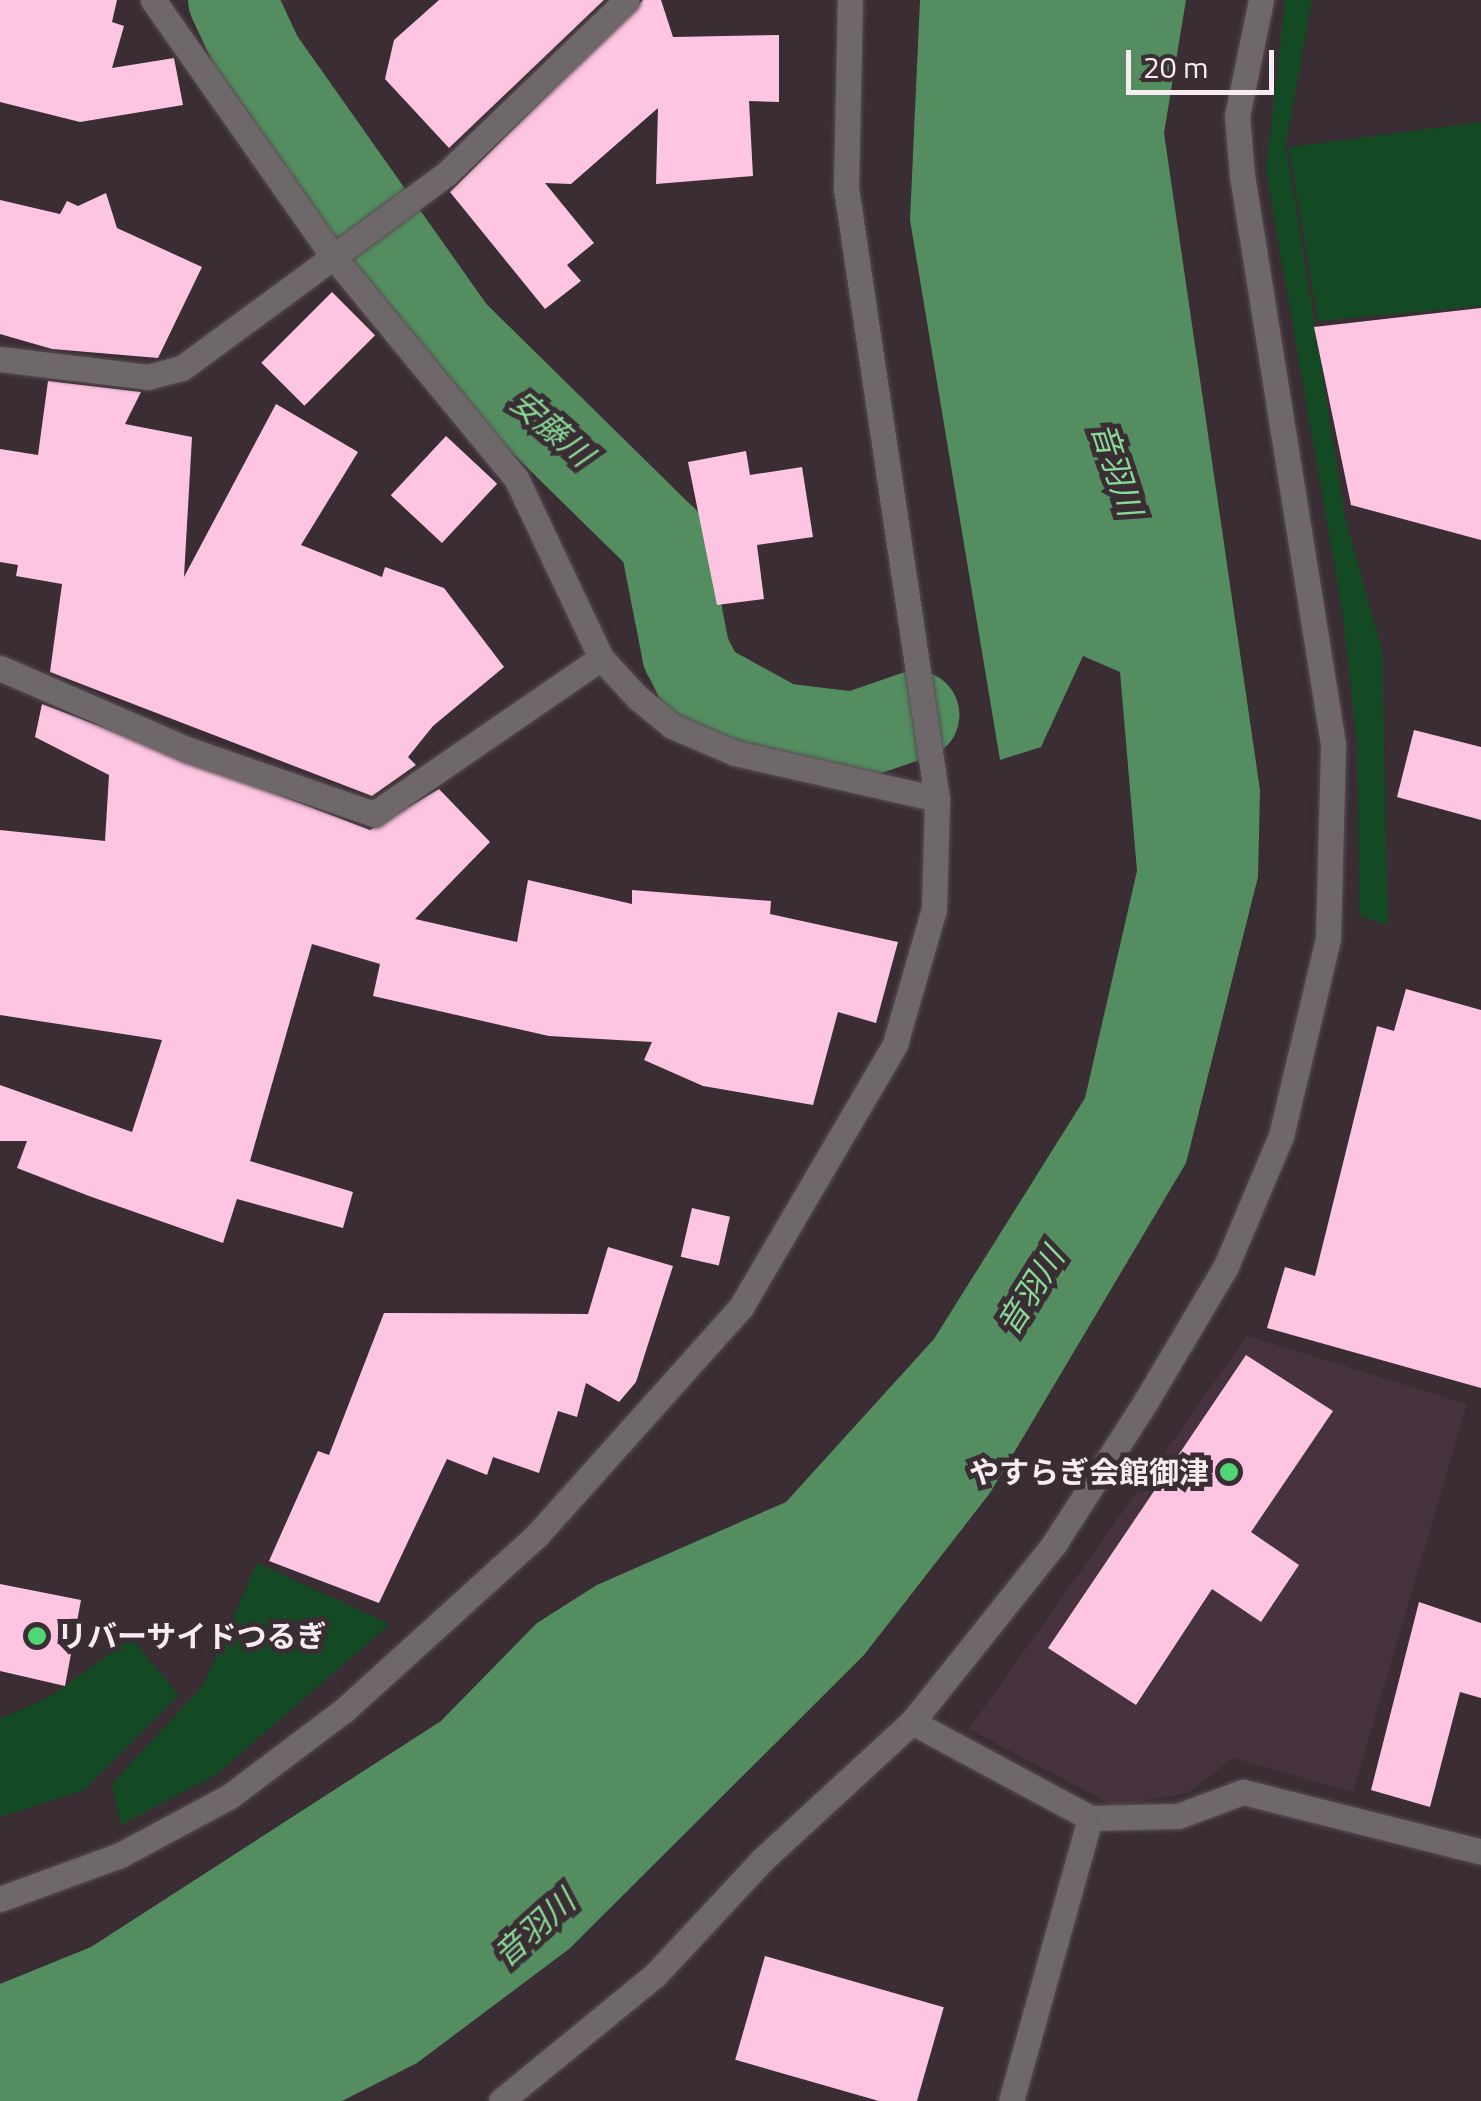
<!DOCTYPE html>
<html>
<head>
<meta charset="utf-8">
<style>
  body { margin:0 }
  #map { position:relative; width:1481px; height:2101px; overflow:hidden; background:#3a2d34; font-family:"Titillium Web","Noto Sans JP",sans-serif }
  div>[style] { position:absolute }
  .built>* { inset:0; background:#47333d }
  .green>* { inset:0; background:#134923 }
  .water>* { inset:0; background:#548e60 }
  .river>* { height:88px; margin:-44px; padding:0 44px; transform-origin:44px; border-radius:44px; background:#548e60 }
  .building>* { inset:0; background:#fec5e2; transform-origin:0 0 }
  .roads { filter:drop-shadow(0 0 2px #584c52) drop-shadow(0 0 2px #584c52) }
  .minor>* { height:25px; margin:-12.5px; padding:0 12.5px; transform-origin:12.5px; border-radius:12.5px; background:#6f686b }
  .dots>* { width:28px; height:28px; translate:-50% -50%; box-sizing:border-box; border:5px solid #3a2d34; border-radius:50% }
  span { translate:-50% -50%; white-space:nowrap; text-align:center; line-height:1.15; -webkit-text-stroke:10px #3a2d34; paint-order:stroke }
  .poi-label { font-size:30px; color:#f6ecf1; font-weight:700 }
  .right { translate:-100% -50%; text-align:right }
  .left { translate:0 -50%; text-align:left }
  .water-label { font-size:32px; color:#88da97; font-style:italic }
  .scale { position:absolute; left:1126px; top:50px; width:148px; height:45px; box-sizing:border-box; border:5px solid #f6ecf1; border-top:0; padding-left:12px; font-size:30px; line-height:35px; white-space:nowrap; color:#f6ecf1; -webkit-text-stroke:8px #3a2d34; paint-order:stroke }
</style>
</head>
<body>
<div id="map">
  <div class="built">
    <i style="clip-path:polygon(1247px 1336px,1467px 1404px,1353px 1792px,1233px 1758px,1188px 1793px,1114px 1806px,969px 1729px)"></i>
  </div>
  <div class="green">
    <i style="clip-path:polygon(1285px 0,1312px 0,1286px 145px,1346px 521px,1382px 650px,1388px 925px,1360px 916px,1357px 744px,1343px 616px,1266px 171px)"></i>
    <i style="clip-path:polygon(1481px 122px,1481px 306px,1318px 321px,1289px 147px)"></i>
    <i style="clip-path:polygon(257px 1563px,390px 1624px,216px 1775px,121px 1825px,112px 1784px,204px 1684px)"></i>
    <i style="clip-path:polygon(131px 1638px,179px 1695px,84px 1790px,0 1817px,0 1719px,51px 1696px)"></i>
  </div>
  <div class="water">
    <i style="clip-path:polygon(920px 0,1186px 0,1164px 133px,1260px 790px,1258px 877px,1186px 1163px,990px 1493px,864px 1655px,569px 1949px,417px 2063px,342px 2101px,0 2101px,0 1984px,91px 1947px,441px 1721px,537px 1623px,597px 1585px,786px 1502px,934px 1339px,1085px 1098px,1137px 871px,1120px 672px,1083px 656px,1041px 747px,1000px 760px,910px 220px)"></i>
  </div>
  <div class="river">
    <i style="left:232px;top:0;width:64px;rotate:65deg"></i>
    <i style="left:259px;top:58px;width:337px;rotate:54.8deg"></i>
    <i style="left:453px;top:333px;width:296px;rotate:44.5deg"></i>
    <i style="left:664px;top:540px;width:115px;rotate:79deg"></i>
    <i style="left:686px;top:653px;width:35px;rotate:63deg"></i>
    <i style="left:702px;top:684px;width:89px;rotate:28.9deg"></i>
    <i style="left:780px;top:727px;width:75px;rotate:6.9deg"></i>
    <i style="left:854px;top:736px;width:65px;rotate:-19deg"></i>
  </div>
  <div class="building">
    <i style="clip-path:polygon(0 0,117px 0,112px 22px,124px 26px,112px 68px,174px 58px,183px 105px,80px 122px,0 102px)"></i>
    <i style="clip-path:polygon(439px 0,604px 0,449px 148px,385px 79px,394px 40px)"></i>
    <i style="clip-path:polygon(643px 0,661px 0,673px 37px,779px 35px,779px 102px,749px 101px,753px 176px,656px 184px,658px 108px,571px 184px,545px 183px,594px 243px,567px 265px,581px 281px,545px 309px,450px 192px)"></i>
    <i style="clip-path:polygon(106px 193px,117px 228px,202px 267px,158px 358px,52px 349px,0 334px,0 200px,60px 214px,67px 201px,78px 206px)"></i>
    <i style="left:332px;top:292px;width:61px;height:100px;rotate:45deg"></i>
    <i style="clip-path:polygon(1481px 308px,1481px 540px,1351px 505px,1314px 327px)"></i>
    <i style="clip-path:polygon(48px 381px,141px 392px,125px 424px,192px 437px,184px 577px,276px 404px,358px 452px,301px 545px,382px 577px,385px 567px,444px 588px,504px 667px,433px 726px,408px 757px,416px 765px,372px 796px,50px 672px,62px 584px,16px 576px,18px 565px,0 562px,0 449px,38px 455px)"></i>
    <i style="left:446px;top:436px;width:70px;height:81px;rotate:43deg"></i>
    <i style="clip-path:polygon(746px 451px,750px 475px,802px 467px,813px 537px,757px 545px,764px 599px,717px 605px,688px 462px)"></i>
    <i style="clip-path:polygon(42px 704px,370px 830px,439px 789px,490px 842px,415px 919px,517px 942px,528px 880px,632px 904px,632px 890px,771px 901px,770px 914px,898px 942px,876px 1023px,838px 1012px,813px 1105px,703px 1086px,644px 1060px,652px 1042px,549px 1036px,373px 996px,380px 964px,312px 944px,250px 1161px,353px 1192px,343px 1228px,237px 1199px,223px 1243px,89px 1196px,17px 1168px,27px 1141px,0 1141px,0 1085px,132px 1132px,162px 1040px,0 1015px,0 830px,105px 841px,109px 775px,35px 737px)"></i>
    <i style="clip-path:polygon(1414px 730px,1481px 747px,1481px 820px,1397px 797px)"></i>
    <i style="clip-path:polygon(1406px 989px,1481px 1010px,1481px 1388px,1267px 1328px,1285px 1267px,1315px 1276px,1377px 1026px,1394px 1031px)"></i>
    <i style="left:692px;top:1208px;width:39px;height:50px;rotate:13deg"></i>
    <i style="clip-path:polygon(608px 1247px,673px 1266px,636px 1382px,619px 1402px,586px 1383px,577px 1417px,558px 1411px,539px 1473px,493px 1457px,487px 1475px,447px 1459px,379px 1603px,269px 1561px,318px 1451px,329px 1455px,384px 1313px,588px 1314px)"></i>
    <i style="clip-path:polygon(1246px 1355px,1333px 1411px,1251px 1532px,1299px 1565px,1261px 1622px,1212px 1589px,1136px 1705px,1048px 1648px)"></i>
    <i style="clip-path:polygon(0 1584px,81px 1600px,65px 1686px,0 1671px)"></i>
    <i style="clip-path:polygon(1419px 1602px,1481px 1623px,1481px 1698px,1460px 1692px,1430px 1807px,1371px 1790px)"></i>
    <i style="left:765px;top:1956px;width:186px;height:108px;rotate:16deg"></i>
  </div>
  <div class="roads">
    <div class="minor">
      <i style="left:153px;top:0;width:312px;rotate:54.9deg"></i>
      <i style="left:332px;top:255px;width:289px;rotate:50.5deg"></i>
      <i style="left:516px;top:478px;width:199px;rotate:64.7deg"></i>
      <i style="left:601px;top:658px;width:53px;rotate:47.3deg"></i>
      <i style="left:637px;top:697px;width:45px;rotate:39.6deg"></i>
      <i style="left:672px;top:726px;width:69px;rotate:23.2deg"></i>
      <i style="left:735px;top:753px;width:207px;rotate:12.8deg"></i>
      <i style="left:0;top:359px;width:149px;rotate:6.9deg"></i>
      <i style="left:148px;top:377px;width:35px;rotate:-15deg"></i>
      <i style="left:182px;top:368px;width:328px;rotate:-36.3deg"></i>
      <i style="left:446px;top:174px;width:251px;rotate:-43.9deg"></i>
      <i style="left:0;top:668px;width:206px;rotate:23.5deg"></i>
      <i style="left:189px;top:750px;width:196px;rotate:19.1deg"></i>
      <i style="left:374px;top:814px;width:275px;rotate:-34.5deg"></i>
      <i style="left:912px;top:1722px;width:202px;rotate:28.3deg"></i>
      <i style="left:1090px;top:1818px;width:88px;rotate:-1.3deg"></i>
      <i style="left:1178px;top:1816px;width:69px;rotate:-20.3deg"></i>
      <i style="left:1243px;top:1792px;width:245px;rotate:14.1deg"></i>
      <i style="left:0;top:1899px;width:128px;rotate:-20.1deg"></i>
      <i style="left:120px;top:1855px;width:125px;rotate:-28.2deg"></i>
      <i style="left:230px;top:1796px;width:141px;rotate:-37deg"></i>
      <i style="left:343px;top:1711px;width:263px;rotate:-42.2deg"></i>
      <i style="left:538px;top:1534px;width:305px;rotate:-48.2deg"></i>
      <i style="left:741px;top:1307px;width:305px;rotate:-59.6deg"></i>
      <i style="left:895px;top:1044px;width:141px;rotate:-73.9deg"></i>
      <i style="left:934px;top:909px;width:110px;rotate:-88.4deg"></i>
      <i style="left:937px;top:799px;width:618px;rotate:-98.47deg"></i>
      <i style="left:846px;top:188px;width:188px;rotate:-88.8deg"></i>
      <i style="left:501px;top:2101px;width:199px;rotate:-39.3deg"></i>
      <i style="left:655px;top:1975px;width:158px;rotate:-47deg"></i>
      <i style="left:763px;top:1859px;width:202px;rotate:-42.6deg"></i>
      <i style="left:912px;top:1722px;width:228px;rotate:-51.4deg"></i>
      <i style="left:1054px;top:1544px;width:170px;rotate:-57.2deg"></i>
      <i style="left:1146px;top:1401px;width:157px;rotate:-59.3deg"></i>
      <i style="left:1226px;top:1266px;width:141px;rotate:-67.1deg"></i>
      <i style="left:1281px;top:1136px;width:203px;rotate:-76.6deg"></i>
      <i style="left:1328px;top:939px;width:195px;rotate:-88.5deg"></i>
      <i style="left:1333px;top:744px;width:576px;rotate:-99.09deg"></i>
      <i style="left:1242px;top:175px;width:59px;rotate:-94.8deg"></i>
      <i style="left:1237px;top:116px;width:118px;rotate:-78.3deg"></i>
      <i style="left:1011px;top:2101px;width:294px;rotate:-74.4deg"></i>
    </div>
  </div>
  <div class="dots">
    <i style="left:1229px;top:1472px;background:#50d674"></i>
    <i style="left:37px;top:1636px;background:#50d674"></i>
  </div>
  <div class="poi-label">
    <span class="right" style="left:1209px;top:1472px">やすらぎ会館御津</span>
    <span class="left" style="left:57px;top:1636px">リバーサイドつるぎ</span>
  </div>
  <div class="water-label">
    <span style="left:552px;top:428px;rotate:41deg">安藤川</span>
    <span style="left:1117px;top:469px;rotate:72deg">音羽川</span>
    <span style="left:1030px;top:1291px;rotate:-58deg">音羽川</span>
    <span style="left:534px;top:1928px;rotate:-42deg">音羽川</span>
  </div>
  <div class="scale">20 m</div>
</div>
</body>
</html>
